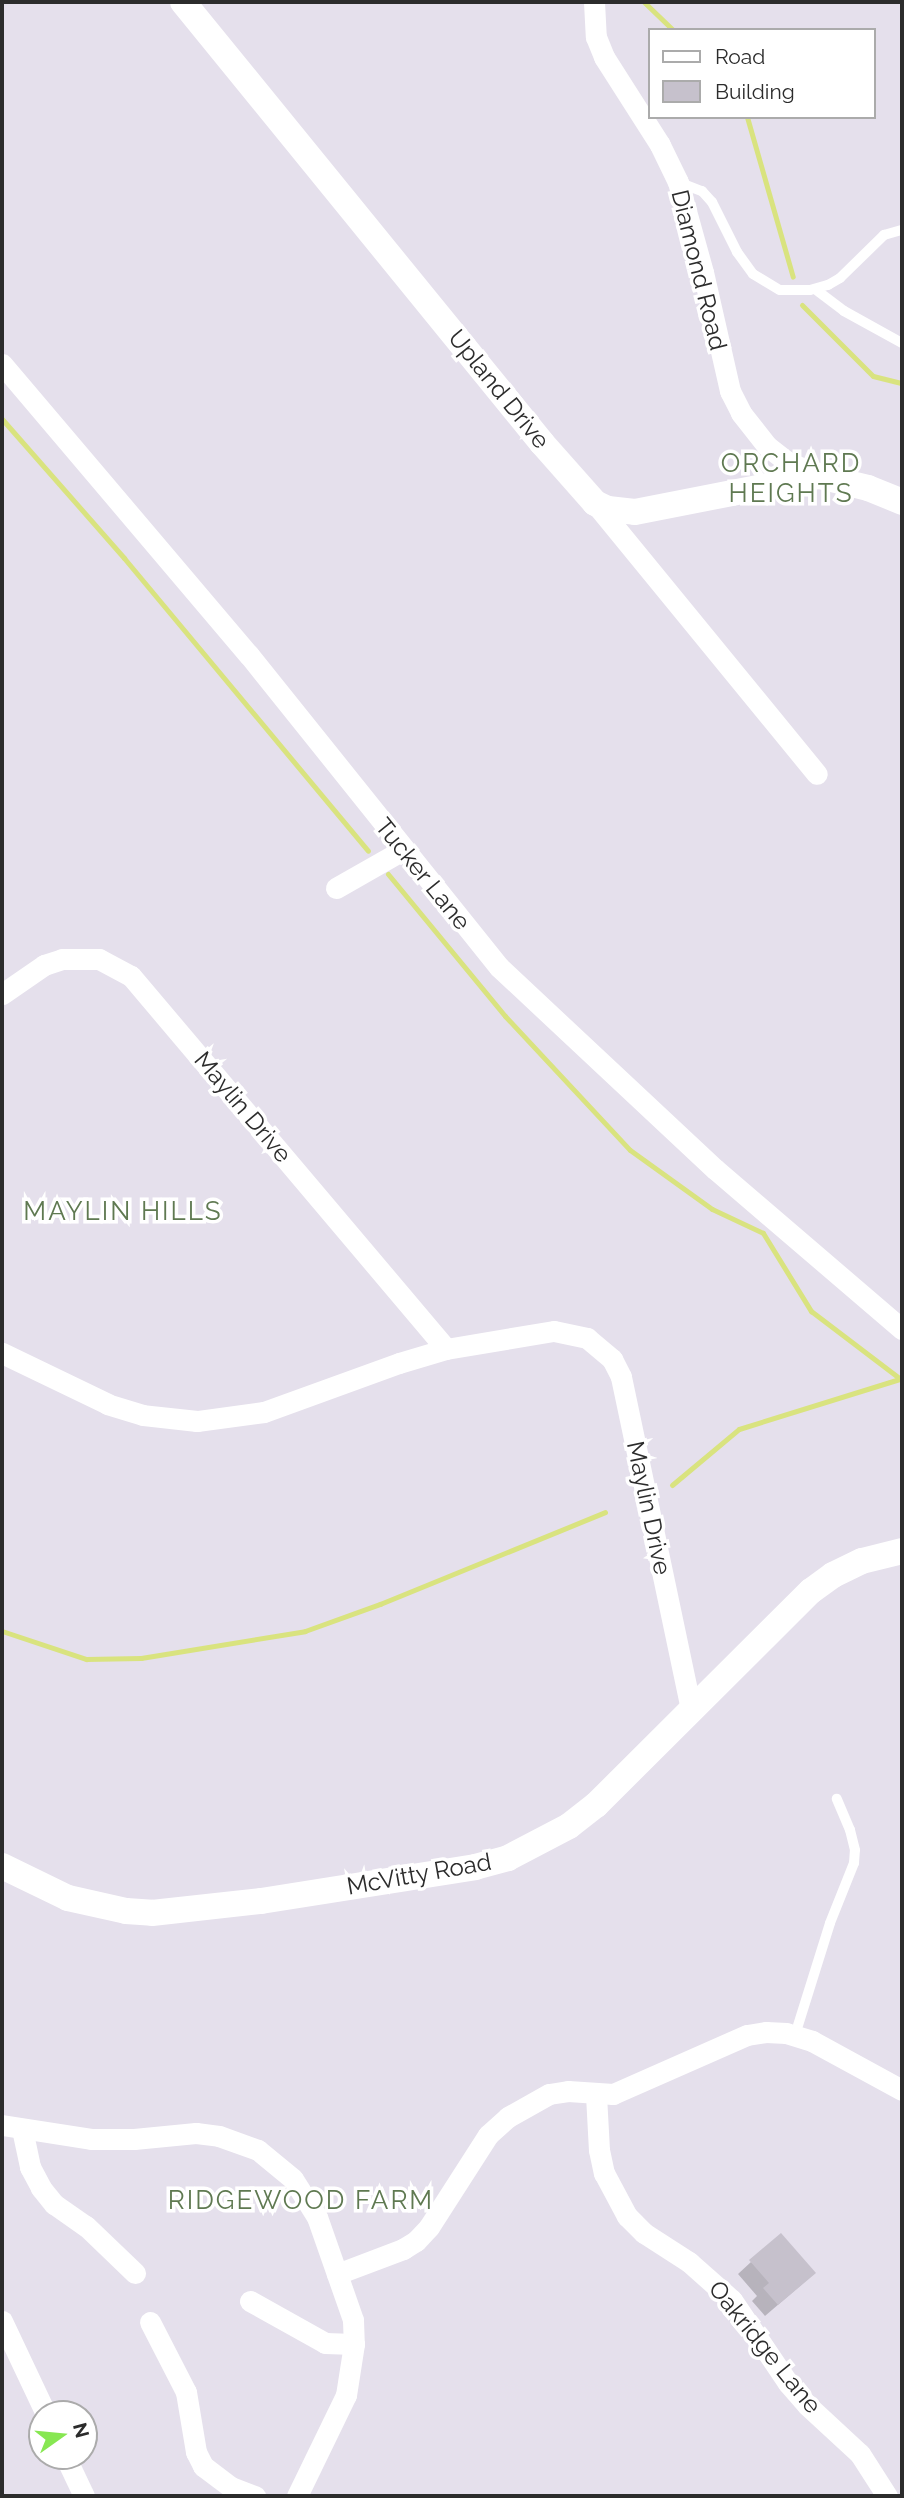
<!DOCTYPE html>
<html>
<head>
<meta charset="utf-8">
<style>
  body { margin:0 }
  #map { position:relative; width:904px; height:2498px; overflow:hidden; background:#e5e0ec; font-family:Raleway,sans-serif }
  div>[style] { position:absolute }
  .shadow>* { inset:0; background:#0003 }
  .stream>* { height:5px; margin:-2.5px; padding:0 2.5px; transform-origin:2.5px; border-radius:2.5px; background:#d9e37f }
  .building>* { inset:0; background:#c6c1cc }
  .service>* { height:10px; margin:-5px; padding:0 5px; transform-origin:5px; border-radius:5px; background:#fff }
  .minor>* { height:21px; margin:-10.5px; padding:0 10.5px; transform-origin:10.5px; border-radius:10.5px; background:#fff }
  .tertiary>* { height:26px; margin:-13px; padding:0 13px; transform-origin:13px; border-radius:13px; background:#fff }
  span { translate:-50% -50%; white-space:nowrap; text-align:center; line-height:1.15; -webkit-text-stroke:7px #fff; paint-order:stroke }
  .street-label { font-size:24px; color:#2c2c2c }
  .neighbourhood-label { font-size:26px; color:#5f7951; letter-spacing:2px }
  .frame { position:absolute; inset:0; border:4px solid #2c2c2c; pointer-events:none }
  .legend { position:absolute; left:648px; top:28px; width:228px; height:91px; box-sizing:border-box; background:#fff; border:2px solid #ababab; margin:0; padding:9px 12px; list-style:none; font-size:21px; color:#2c2c2c }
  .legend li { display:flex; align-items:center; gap:14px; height:35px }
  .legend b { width:35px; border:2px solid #ababab }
  .north { position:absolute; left:28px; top:2400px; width:70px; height:70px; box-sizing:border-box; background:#fff; border:2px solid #ababab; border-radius:50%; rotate:75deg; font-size:19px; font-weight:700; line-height:28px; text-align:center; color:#2c2c2c }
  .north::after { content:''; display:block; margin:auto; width:24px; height:32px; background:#87e752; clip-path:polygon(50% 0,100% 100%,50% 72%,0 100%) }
</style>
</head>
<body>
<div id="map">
  <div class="shadow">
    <i style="clip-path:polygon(751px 2262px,801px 2285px,765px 2316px,752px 2301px,757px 2296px,738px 2274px)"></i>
  </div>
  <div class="stream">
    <i style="left:644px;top:2px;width:40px;rotate:44deg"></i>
    <i style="left:747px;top:117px;width:166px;rotate:74deg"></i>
    <i style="left:802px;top:305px;width:100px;rotate:45deg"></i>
    <i style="left:873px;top:376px;width:30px;rotate:14deg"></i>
    <i style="left:2px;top:419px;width:185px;rotate:48.7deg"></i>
    <i style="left:124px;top:558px;width:381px;rotate:50.2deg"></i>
    <i style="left:388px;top:874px;width:184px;rotate:50.5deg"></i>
    <i style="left:505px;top:1016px;width:183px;rotate:47deg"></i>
    <i style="left:630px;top:1150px;width:101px;rotate:35.7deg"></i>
    <i style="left:712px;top:1209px;width:56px;rotate:25.2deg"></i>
    <i style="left:763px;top:1233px;width:92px;rotate:58.4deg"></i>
    <i style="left:811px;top:1311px;width:114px;rotate:37.2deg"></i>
    <i style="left:672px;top:1485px;width:87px;rotate:-39.9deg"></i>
    <i style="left:739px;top:1429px;width:169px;rotate:-17.3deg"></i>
    <i style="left:2px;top:1631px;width:89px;rotate:18.4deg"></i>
    <i style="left:86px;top:1659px;width:55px;rotate:-1deg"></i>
    <i style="left:141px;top:1658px;width:166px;rotate:-9.3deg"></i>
    <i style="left:305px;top:1631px;width:80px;rotate:-19.8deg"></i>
    <i style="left:380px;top:1604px;width:243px;rotate:-22.2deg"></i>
  </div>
  <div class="building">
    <i style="clip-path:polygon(781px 2233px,816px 2273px,778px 2305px,763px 2288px,769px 2283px,749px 2260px)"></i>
  </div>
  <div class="service">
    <i style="left:678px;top:182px;width:26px;rotate:21deg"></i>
    <i style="left:702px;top:191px;width:15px;rotate:48deg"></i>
    <i style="left:712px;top:202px;width:56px;rotate:63.4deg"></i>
    <i style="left:737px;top:252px;width:27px;rotate:54deg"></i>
    <i style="left:753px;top:274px;width:31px;rotate:31deg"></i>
    <i style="left:780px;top:290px;width:30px"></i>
    <i style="left:810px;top:290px;width:19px;rotate:-16deg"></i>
    <i style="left:828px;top:285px;width:14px;rotate:-30deg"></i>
    <i style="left:840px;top:278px;width:62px;rotate:-44.3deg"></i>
    <i style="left:884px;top:235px;width:19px;rotate:-16deg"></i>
    <i style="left:815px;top:289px;width:36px;rotate:37deg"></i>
    <i style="left:844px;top:311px;width:66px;rotate:28.9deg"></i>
    <i style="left:795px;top:2035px;width:117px;rotate:-72.6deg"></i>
    <i style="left:830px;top:1923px;width:65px;rotate:-68.2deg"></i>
    <i style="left:854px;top:1863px;width:13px;rotate:-86deg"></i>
    <i style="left:855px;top:1850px;width:21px;rotate:-104deg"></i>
    <i style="left:850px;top:1830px;width:34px;rotate:-113deg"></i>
  </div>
  <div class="minor">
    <i style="left:594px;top:2px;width:35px;rotate:87deg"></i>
    <i style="left:596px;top:37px;width:22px;rotate:68deg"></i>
    <i style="left:604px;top:57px;width:104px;rotate:57.5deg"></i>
    <i style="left:660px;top:145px;width:41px;rotate:64.1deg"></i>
    <i style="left:678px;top:182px;width:93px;rotate:74.5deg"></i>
    <i style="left:703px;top:272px;width:122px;rotate:77.2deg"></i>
    <i style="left:730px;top:391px;width:25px;rotate:63deg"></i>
    <i style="left:741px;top:413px;width:42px;rotate:51.8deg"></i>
    <i style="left:767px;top:446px;width:24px;rotate:38deg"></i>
    <i style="left:786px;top:461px;width:36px;rotate:24deg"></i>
    <i style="left:2px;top:364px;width:382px;rotate:49.7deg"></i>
    <i style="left:249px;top:655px;width:400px;rotate:51.3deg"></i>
    <i style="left:499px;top:967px;width:296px;rotate:43.1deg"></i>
    <i style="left:715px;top:1169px;width:246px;rotate:40.6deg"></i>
    <i style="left:595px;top:503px;width:350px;rotate:50.7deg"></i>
    <i style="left:336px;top:888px;width:77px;rotate:-29.6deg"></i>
    <i style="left:2px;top:994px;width:51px;rotate:-34.6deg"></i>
    <i style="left:44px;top:965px;width:19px;rotate:-18deg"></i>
    <i style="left:62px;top:959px;width:37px"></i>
    <i style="left:99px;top:959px;width:36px;rotate:28deg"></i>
    <i style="left:131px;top:976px;width:488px;rotate:49.8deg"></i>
    <i style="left:446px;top:1349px;width:49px;rotate:163.4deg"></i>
    <i style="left:399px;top:1363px;width:144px;rotate:160.1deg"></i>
    <i style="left:264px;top:1412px;width:68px;rotate:172.3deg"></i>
    <i style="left:197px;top:1421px;width:54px;rotate:-173.7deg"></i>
    <i style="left:143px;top:1415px;width:37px;rotate:-163deg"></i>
    <i style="left:108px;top:1404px;width:118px;rotate:-154.3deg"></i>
    <i style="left:446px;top:1349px;width:109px;rotate:-9.5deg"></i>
    <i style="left:554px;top:1331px;width:34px;rotate:12deg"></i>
    <i style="left:587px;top:1338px;width:33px;rotate:40deg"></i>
    <i style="left:612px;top:1359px;width:20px;rotate:63deg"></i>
    <i style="left:621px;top:1377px;width:339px;rotate:78.1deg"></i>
    <i style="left:596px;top:2095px;width:55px;rotate:86.9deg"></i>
    <i style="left:599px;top:2150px;width:24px;rotate:78deg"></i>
    <i style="left:604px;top:2173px;width:49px;rotate:61.9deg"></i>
    <i style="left:627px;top:2216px;width:24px;rotate:45deg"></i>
    <i style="left:644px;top:2233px;width:54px;rotate:32.8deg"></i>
    <i style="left:689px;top:2262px;width:57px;rotate:41.5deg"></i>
    <i style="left:732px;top:2300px;width:100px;rotate:56deg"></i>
    <i style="left:788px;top:2383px;width:29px;rotate:49deg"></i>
    <i style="left:807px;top:2405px;width:72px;rotate:42.8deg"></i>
    <i style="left:860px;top:2454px;width:50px;rotate:57.3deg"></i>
    <i style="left:2px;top:2125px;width:90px;rotate:8.9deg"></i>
    <i style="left:91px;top:2139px;width:43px"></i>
    <i style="left:134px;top:2139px;width:62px;rotate:-5.5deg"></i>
    <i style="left:196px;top:2133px;width:23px;rotate:7deg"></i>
    <i style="left:219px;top:2136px;width:41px;rotate:19.7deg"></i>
    <i style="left:258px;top:2150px;width:45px;rotate:39.6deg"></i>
    <i style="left:293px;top:2179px;width:45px;rotate:57.7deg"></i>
    <i style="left:317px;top:2217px;width:109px;rotate:70.7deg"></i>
    <i style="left:353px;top:2320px;width:24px;rotate:88deg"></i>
    <i style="left:354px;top:2344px;width:52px;rotate:98.9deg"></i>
    <i style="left:346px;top:2395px;width:112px;rotate:115.9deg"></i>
    <i style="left:22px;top:2129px;width:39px;rotate:78deg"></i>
    <i style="left:30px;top:2167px;width:24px;rotate:62deg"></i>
    <i style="left:41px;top:2188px;width:21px;rotate:51deg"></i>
    <i style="left:54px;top:2204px;width:39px;rotate:35deg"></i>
    <i style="left:86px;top:2226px;width:68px;rotate:43.8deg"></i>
    <i style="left:337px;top:2274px;width:71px;rotate:-20.7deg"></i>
    <i style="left:403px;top:2249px;width:15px;rotate:-32deg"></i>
    <i style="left:416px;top:2241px;width:19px;rotate:-47deg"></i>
    <i style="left:429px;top:2227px;width:109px;rotate:-57.3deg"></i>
    <i style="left:488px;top:2135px;width:27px;rotate:-42deg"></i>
    <i style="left:508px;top:2117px;width:47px;rotate:-29.3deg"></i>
    <i style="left:549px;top:2094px;width:19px;rotate:-9deg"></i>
    <i style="left:568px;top:2091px;width:45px;rotate:3.8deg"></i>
    <i style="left:613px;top:2094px;width:146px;rotate:-23.8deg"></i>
    <i style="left:747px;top:2035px;width:19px;rotate:-9deg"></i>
    <i style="left:766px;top:2032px;width:20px;rotate:3deg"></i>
    <i style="left:786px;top:2033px;width:27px;rotate:17deg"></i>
    <i style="left:812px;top:2041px;width:102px;rotate:28.6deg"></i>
    <i style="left:250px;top:2301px;width:86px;rotate:29.2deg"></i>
    <i style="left:325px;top:2343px;width:29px;rotate:2deg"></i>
    <i style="left:2px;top:2321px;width:103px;rotate:64.7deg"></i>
    <i style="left:150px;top:2322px;width:79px;rotate:62.8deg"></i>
    <i style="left:186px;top:2392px;width:61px;rotate:80.5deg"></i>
    <i style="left:196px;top:2452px;width:16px;rotate:63deg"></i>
    <i style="left:203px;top:2466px;width:35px;rotate:37deg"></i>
    <i style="left:231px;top:2487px;width:26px;rotate:21deg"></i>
    <i style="left:65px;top:2456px;width:44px;rotate:64.6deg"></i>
  </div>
  <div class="tertiary">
    <i style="left:183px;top:2px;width:569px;rotate:50.85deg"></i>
    <i style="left:542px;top:443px;width:80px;rotate:48.5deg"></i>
    <i style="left:595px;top:503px;width:14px;rotate:25deg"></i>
    <i style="left:608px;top:509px;width:27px;rotate:6deg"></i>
    <i style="left:635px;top:512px;width:187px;rotate:-11.1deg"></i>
    <i style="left:819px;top:476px;width:50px;rotate:13.8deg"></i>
    <i style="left:868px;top:488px;width:37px;rotate:22deg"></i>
    <i style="left:2px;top:1866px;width:73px;rotate:25.9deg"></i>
    <i style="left:68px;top:1898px;width:59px;rotate:12.6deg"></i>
    <i style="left:126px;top:1911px;width:26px;rotate:4deg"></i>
    <i style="left:152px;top:1913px;width:110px;rotate:-6.3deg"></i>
    <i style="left:261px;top:1901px;width:217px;rotate:-9deg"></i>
    <i style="left:475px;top:1867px;width:34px;rotate:-15deg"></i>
    <i style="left:508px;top:1858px;width:69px;rotate:-27.7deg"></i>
    <i style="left:569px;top:1826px;width:34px;rotate:-38deg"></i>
    <i style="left:596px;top:1805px;width:303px;rotate:-44.9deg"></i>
    <i style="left:811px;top:1591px;width:27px;rotate:-36deg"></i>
    <i style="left:833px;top:1575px;width:32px;rotate:-26deg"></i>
    <i style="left:862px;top:1561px;width:41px;rotate:-14deg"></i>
  </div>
  <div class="street-label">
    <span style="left:699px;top:270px;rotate:76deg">Diamond Road</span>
    <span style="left:499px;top:389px;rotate:51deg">Upland Drive</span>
    <span style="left:423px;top:874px;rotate:51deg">Tucker Lane</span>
    <span style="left:243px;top:1107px;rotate:50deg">Maylin Drive</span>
    <span style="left:649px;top:1508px;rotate:78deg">Maylin Drive</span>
    <span style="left:419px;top:1874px;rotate:-10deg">McVitty Road</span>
    <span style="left:765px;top:2347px;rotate:51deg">Oakridge Lane</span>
  </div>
  <div class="neighbourhood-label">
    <span style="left:791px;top:479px">ORCHARD<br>HEIGHTS</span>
    <span style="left:123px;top:1212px">MAYLIN HILLS</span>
    <span style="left:301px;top:2201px">RIDGEWOOD FARM</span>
  </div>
  <div class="frame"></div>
  <ul class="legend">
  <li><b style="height:9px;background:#fff"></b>Road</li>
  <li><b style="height:19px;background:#c6c1cc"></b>Building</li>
  </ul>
  <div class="north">N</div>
</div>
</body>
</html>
